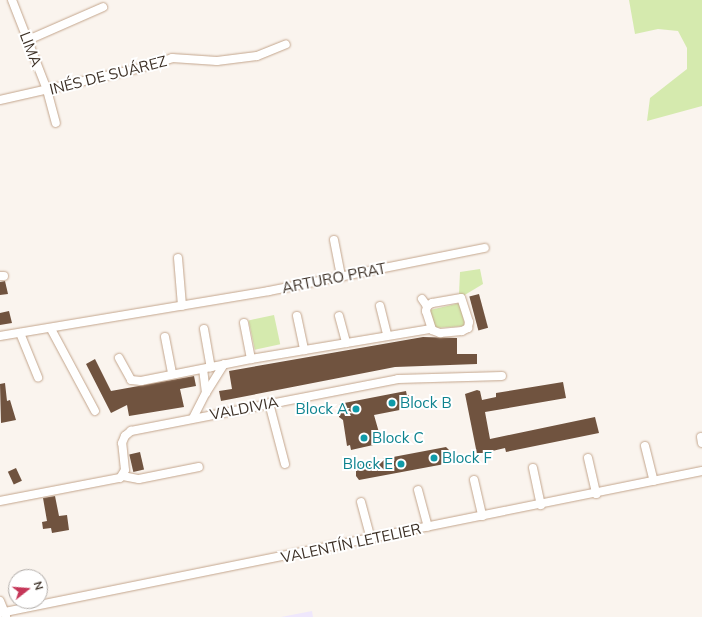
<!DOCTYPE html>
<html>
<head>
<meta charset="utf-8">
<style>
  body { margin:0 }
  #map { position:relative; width:702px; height:617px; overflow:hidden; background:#faf4ee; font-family:Mulish,sans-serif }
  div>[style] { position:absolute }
  .medical>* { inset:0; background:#efe7fc }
  .green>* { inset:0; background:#d5eaae; transform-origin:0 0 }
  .building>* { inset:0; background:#70533f; transform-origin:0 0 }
  .roads { filter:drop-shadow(0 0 1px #c3a58c) drop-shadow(0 0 1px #c3a58c) }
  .street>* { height:8px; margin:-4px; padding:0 4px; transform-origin:4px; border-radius:4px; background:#fff }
  .dots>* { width:11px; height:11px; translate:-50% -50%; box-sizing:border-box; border:2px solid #fff; border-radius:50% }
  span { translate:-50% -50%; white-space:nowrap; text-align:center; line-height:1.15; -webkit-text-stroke:4px #fff; paint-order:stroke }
  .street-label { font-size:15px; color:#3c3026 }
  .culture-label { font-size:15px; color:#0d838f }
  .left { translate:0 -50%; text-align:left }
  .right { translate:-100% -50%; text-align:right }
  .north { position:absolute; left:8px; top:569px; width:40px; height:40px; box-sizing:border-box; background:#fff; border:1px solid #b1aca8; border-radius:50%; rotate:73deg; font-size:11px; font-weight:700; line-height:16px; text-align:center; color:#3c3026 }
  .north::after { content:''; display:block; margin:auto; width:14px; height:18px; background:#c53658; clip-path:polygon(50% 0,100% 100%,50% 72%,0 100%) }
</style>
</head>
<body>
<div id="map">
  <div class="medical">
    <i style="clip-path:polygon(312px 611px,313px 617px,281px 617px)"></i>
  </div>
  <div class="green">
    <i style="clip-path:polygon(629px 0,702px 0,702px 106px,647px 121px,650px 98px,687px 69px,687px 48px,678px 31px,658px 29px,635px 34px)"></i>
    <i style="clip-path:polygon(480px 269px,483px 284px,463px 296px,459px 294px,460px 272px)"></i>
    <i style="clip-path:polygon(460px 303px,465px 326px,435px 328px,430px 310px)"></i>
    <i style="left:274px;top:315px;width:30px;height:26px;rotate:78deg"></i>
  </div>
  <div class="building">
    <i style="clip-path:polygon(5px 281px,8px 294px,0 295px,0 282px)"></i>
    <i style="left:479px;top:294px;width:35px;height:10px;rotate:75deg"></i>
    <i style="clip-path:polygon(9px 311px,12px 323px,0 325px,0 313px)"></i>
    <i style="clip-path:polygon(423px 337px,457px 338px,457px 354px,477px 354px,477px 364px,395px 367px,221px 401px,219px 391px,232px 389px,229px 371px)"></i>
    <i style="clip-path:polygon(95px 359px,111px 391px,194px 376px,196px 386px,180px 389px,184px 407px,129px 416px,127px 405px,111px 413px,86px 364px)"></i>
    <i style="clip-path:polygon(563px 382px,566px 398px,485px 412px,490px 439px,595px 417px,599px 433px,506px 452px,505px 448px,488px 452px,489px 454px,477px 454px,465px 394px,477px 390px,480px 391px,482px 400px,496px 397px,496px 393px)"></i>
    <i style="clip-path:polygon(5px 383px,7px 401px,10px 400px,16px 420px,1px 423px,0 384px)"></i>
    <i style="clip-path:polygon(406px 391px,407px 396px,409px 395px,410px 408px,374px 415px,382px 443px,351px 450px,350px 445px,347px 446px,343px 420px,339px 417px,339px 404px)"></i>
    <i style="clip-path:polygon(446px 447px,449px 450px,450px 463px,359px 480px,356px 476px,356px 464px)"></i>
    <i style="left:140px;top:452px;width:18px;height:11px;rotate:77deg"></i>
    <i style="left:16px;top:468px;width:14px;height:9px;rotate:65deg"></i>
    <i style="clip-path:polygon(55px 496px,59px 516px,67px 515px,69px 530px,52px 533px,51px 528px,43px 529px,42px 522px,47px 521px,43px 498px)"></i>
  </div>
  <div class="roads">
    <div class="street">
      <i style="left:12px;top:0;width:97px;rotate:68.7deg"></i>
      <i style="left:47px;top:90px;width:34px;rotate:75deg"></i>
      <i style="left:28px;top:40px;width:82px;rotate:-23.7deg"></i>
      <i style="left:0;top:100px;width:140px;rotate:-12.8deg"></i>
      <i style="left:137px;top:69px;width:37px;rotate:-17deg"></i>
      <i style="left:172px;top:58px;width:45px;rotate:3.8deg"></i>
      <i style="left:217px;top:61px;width:40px;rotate:-7.1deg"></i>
      <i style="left:257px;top:56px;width:31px;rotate:-22deg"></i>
      <i style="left:334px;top:240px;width:38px;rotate:79deg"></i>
      <i style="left:178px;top:258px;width:48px;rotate:85.2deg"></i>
      <i style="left:0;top:276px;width:4px"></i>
      <i style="left:422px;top:299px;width:9px;rotate:54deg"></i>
      <i style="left:427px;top:306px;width:5px;rotate:101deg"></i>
      <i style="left:426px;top:311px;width:20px;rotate:72deg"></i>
      <i style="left:432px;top:330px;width:9px;rotate:21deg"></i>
      <i style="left:440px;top:333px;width:22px;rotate:-5deg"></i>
      <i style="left:462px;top:331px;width:7px;rotate:-27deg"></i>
      <i style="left:468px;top:328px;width:6px;rotate:-81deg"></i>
      <i style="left:469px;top:322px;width:25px;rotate:-108deg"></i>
      <i style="left:461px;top:298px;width:29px;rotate:170deg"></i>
      <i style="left:432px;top:303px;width:6px;rotate:149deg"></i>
      <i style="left:380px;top:306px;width:30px;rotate:76deg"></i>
      <i style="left:297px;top:316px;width:35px;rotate:78deg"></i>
      <i style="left:339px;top:316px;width:28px;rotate:75deg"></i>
      <i style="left:244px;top:323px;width:37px;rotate:79deg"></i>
      <i style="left:51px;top:329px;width:93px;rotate:61.8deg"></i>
      <i style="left:204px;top:329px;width:39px;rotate:80deg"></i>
      <i style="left:20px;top:333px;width:48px;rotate:67.8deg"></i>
      <i style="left:0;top:336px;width:273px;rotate:-9.5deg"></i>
      <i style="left:269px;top:291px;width:220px;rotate:-11.3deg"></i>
      <i style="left:165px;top:337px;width:38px;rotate:79deg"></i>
      <i style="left:119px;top:358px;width:25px;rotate:61deg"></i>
      <i style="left:131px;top:380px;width:10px;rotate:6deg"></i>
      <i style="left:141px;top:381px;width:112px;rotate:-11.3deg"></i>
      <i style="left:251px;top:359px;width:181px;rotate:-9.5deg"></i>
      <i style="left:206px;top:393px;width:34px;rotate:-58deg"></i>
      <i style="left:269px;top:403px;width:63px;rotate:75.3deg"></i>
      <i style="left:193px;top:418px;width:28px;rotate:-63deg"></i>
      <i style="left:206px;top:393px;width:24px;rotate:-97deg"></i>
      <i style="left:701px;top:437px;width:6px;rotate:81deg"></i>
      <i style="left:645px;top:446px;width:36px;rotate:76deg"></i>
      <i style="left:588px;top:458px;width:37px;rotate:77deg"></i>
      <i style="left:533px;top:468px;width:38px;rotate:78deg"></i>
      <i style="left:123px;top:476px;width:16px;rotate:11deg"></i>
      <i style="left:139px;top:479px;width:61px;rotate:-11.3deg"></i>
      <i style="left:474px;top:480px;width:37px;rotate:77deg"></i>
      <i style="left:418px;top:490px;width:38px;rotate:75deg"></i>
      <i style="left:0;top:501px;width:122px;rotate:-10.9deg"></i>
      <i style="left:120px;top:478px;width:9px;rotate:-58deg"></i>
      <i style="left:125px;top:470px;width:27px;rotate:-96deg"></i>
      <i style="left:122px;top:443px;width:8px;rotate:-67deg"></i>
      <i style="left:125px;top:436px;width:8px;rotate:-40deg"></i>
      <i style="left:131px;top:431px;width:272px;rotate:-11deg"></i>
      <i style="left:398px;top:379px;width:104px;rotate:-1.7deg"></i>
      <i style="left:361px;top:502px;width:39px;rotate:75deg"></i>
      <i style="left:0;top:601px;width:16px;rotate:68deg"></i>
      <i style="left:0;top:613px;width:716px;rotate:-11.44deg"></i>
    </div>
  </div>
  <div class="dots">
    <i style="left:392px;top:403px;background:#0f9aa8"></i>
    <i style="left:356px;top:409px;background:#0f9aa8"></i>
    <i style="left:364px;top:438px;background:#0f9aa8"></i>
    <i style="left:434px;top:458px;background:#0f9aa8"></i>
    <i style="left:401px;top:464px;background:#0f9aa8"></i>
  </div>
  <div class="street-label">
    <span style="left:31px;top:49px;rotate:69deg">LIMA</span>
    <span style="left:108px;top:75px;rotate:-14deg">INÉS DE SUÁREZ</span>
    <span style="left:334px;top:278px;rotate:-11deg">ARTURO PRAT</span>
    <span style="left:244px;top:408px;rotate:-11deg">VALDIVIA</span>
    <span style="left:351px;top:543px;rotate:-12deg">VALENTÍN LETELIER</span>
  </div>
  <div class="culture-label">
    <span class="left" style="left:400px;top:403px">Block B</span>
    <span class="right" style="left:348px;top:409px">Block A</span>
    <span class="left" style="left:372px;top:438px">Block C</span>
    <span class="left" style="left:442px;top:458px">Block F</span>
    <span class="right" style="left:393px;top:464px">Block E</span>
  </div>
  <div class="north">N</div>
</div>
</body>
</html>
